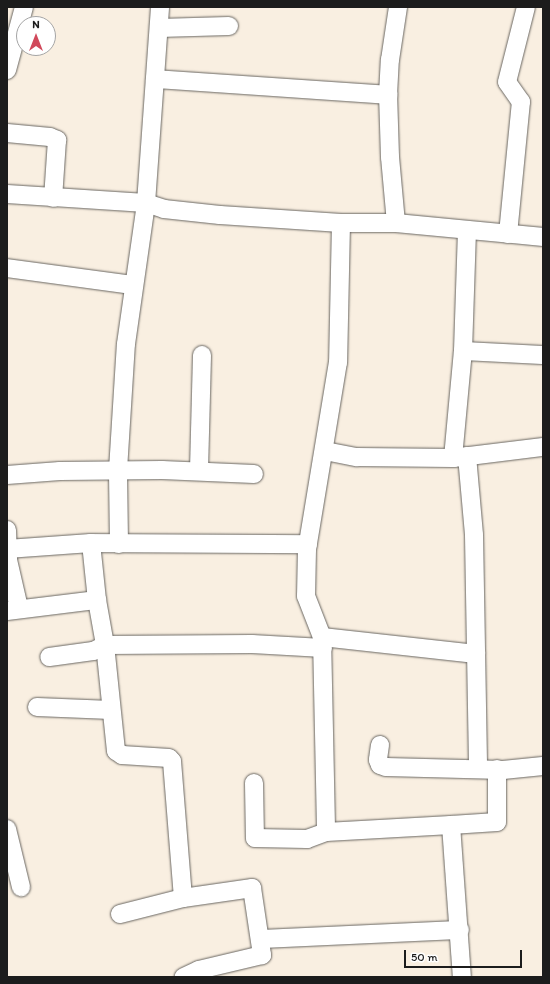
<!DOCTYPE html>
<html>
<head>
<meta charset="utf-8">
<style>
  body { margin:0 }
  #map { position:relative; width:550px; height:984px; overflow:hidden; background:#f9efe1; font-family:Itim,sans-serif }
  div>[style] { position:absolute }
  .roads { filter:drop-shadow(0 0 1px #696661) drop-shadow(0 0 1px #696661) }
  .minor>* { height:18px; margin:-9px; padding:0 9px; transform-origin:9px; border-radius:9px; background:#fff }
  span { translate:-50% -50%; white-space:nowrap; text-align:center; line-height:1.15; -webkit-text-stroke:4px #fff; paint-order:stroke }
  .frame { position:absolute; inset:0; border:8px solid #1c1c1c; pointer-events:none }
  .north { position:absolute; left:16px; top:16px; width:40px; height:40px; box-sizing:border-box; background:#fff; border:1px solid #a4a4a4; border-radius:50%; rotate:0deg; font-size:11px; font-weight:700; line-height:16px; text-align:center; color:#1c1c1c }
  .north::after { content:''; display:block; margin:auto; width:14px; height:18px; background:#d1495b; clip-path:polygon(50% 0,100% 100%,50% 72%,0 100%) }
  .scale { position:absolute; left:404px; top:950px; width:118px; height:18px; box-sizing:border-box; border:2px solid #1c1c1c; border-top:0; padding-left:5px; font-size:12px; line-height:14px; white-space:nowrap; color:#1c1c1c; -webkit-text-stroke:3px #fff; paint-order:stroke }
</style>
</head>
<body>
<div id="map">
  <div class="roads">
    <div class="minor">
      <i style="left:159px;top:28px;width:70px;rotate:-1.6deg"></i>
      <i style="left:7px;top:70px;width:65px;rotate:-74.9deg"></i>
      <i style="left:155px;top:79px;width:234px;rotate:3.9deg"></i>
      <i style="left:7px;top:133px;width:43px;rotate:5.3deg"></i>
      <i style="left:50px;top:137px;width:8px;rotate:23deg"></i>
      <i style="left:57px;top:140px;width:58px;rotate:93.9deg"></i>
      <i style="left:7px;top:194px;width:139px;rotate:3.7deg"></i>
      <i style="left:146px;top:203px;width:19px;rotate:18deg"></i>
      <i style="left:164px;top:209px;width:56px;rotate:6.1deg"></i>
      <i style="left:220px;top:215px;width:121px;rotate:3.8deg"></i>
      <i style="left:341px;top:223px;width:55px"></i>
      <i style="left:396px;top:223px;width:148px;rotate:5.4deg"></i>
      <i style="left:341px;top:223px;width:139px;rotate:91.2deg"></i>
      <i style="left:338px;top:362px;width:190px;rotate:99.4deg"></i>
      <i style="left:307px;top:549px;width:47px;rotate:91.2deg"></i>
      <i style="left:306px;top:596px;width:44px;rotate:68.7deg"></i>
      <i style="left:322px;top:637px;width:195px;rotate:88.8deg"></i>
      <i style="left:326px;top:832px;width:125px;rotate:-3.2deg"></i>
      <i style="left:451px;top:825px;width:152px;rotate:85.9deg"></i>
      <i style="left:396px;top:223px;width:66px;rotate:-95.2deg"></i>
      <i style="left:390px;top:157px;width:62px;rotate:-91.8deg"></i>
      <i style="left:388px;top:95px;width:35px;rotate:-87deg"></i>
      <i style="left:390px;top:60px;width:54px;rotate:-81.4deg"></i>
      <i style="left:508px;top:234px;width:133px;rotate:-84.4deg"></i>
      <i style="left:521px;top:102px;width:24px;rotate:-125deg"></i>
      <i style="left:507px;top:82px;width:77px;rotate:-75.8deg"></i>
      <i style="left:7px;top:268px;width:127px;rotate:7.7deg"></i>
      <i style="left:463px;top:351px;width:80px;rotate:2.9deg"></i>
      <i style="left:325px;top:451px;width:33px;rotate:11deg"></i>
      <i style="left:357px;top:457px;width:96px;rotate:0.6deg"></i>
      <i style="left:453px;top:458px;width:91px;rotate:-7deg"></i>
      <i style="left:467px;top:456px;width:79px;rotate:84.9deg"></i>
      <i style="left:474px;top:535px;width:234px;rotate:89deg"></i>
      <i style="left:453px;top:458px;width:107px;rotate:-84.7deg"></i>
      <i style="left:463px;top:351px;width:121px;rotate:-88.1deg"></i>
      <i style="left:199px;top:470px;width:115px;rotate:-88.5deg"></i>
      <i style="left:7px;top:475px;width:53px;rotate:-4.3deg"></i>
      <i style="left:60px;top:471px;width:102px;rotate:-0.6deg"></i>
      <i style="left:162px;top:470px;width:92px;rotate:2.5deg"></i>
      <i style="left:7px;top:530px;width:30px;rotate:88deg"></i>
      <i style="left:8px;top:560px;width:49px;rotate:77.1deg"></i>
      <i style="left:91px;top:543px;width:57px;rotate:84deg"></i>
      <i style="left:119px;top:544px;width:74px;rotate:-90.8deg"></i>
      <i style="left:118px;top:470px;width:126px;rotate:-86.4deg"></i>
      <i style="left:126px;top:344px;width:142px;rotate:-81.9deg"></i>
      <i style="left:146px;top:203px;width:196px;rotate:-85.9deg"></i>
      <i style="left:7px;top:549px;width:84px;rotate:-4.1deg"></i>
      <i style="left:91px;top:543px;width:217px;rotate:0.3deg"></i>
      <i style="left:7px;top:611px;width:91px;rotate:-7deg"></i>
      <i style="left:97px;top:600px;width:46px;rotate:79.9deg"></i>
      <i style="left:105px;top:645px;width:13px;rotate:153deg"></i>
      <i style="left:93px;top:651px;width:44px;rotate:172.2deg"></i>
      <i style="left:322px;top:637px;width:155px;rotate:6.3deg"></i>
      <i style="left:37px;top:707px;width:74px;rotate:2.3deg"></i>
      <i style="left:380px;top:745px;width:15px;rotate:98deg"></i>
      <i style="left:378px;top:760px;width:5px;rotate:68deg"></i>
      <i style="left:380px;top:765px;width:6px;rotate:18deg"></i>
      <i style="left:386px;top:767px;width:117px;rotate:1.5deg"></i>
      <i style="left:503px;top:770px;width:40px;rotate:-5.7deg"></i>
      <i style="left:254px;top:783px;width:55px;rotate:89deg"></i>
      <i style="left:255px;top:838px;width:52px;rotate:1.1deg"></i>
      <i style="left:307px;top:839px;width:20px;rotate:-20deg"></i>
      <i style="left:451px;top:825px;width:46px;rotate:-3.7deg"></i>
      <i style="left:497px;top:822px;width:53px;rotate:-90deg"></i>
      <i style="left:7px;top:829px;width:60px;rotate:76.4deg"></i>
      <i style="left:183px;top:898px;width:137px;rotate:-94.6deg"></i>
      <i style="left:172px;top:761px;width:4px;rotate:-135deg"></i>
      <i style="left:169px;top:758px;width:47px;rotate:-176.3deg"></i>
      <i style="left:122px;top:755px;width:7px;rotate:-146deg"></i>
      <i style="left:116px;top:751px;width:107px;rotate:-95.9deg"></i>
      <i style="left:105px;top:645px;width:147px;rotate:-0.4deg"></i>
      <i style="left:252px;top:644px;width:71px;rotate:3.2deg"></i>
      <i style="left:120px;top:914px;width:65px;rotate:-14.3deg"></i>
      <i style="left:183px;top:898px;width:70px;rotate:-8.2deg"></i>
      <i style="left:252px;top:888px;width:68px;rotate:81.5deg"></i>
      <i style="left:262px;top:955px;width:65px;rotate:166.6deg"></i>
      <i style="left:199px;top:970px;width:17px;rotate:155deg"></i>
      <i style="left:260px;top:939px;width:200px;rotate:-2.6deg"></i>
    </div>
  </div>
  <div class="frame"></div>
  <div class="north">N</div>
  <div class="scale">50 m</div>
</div>
</body>
</html>
